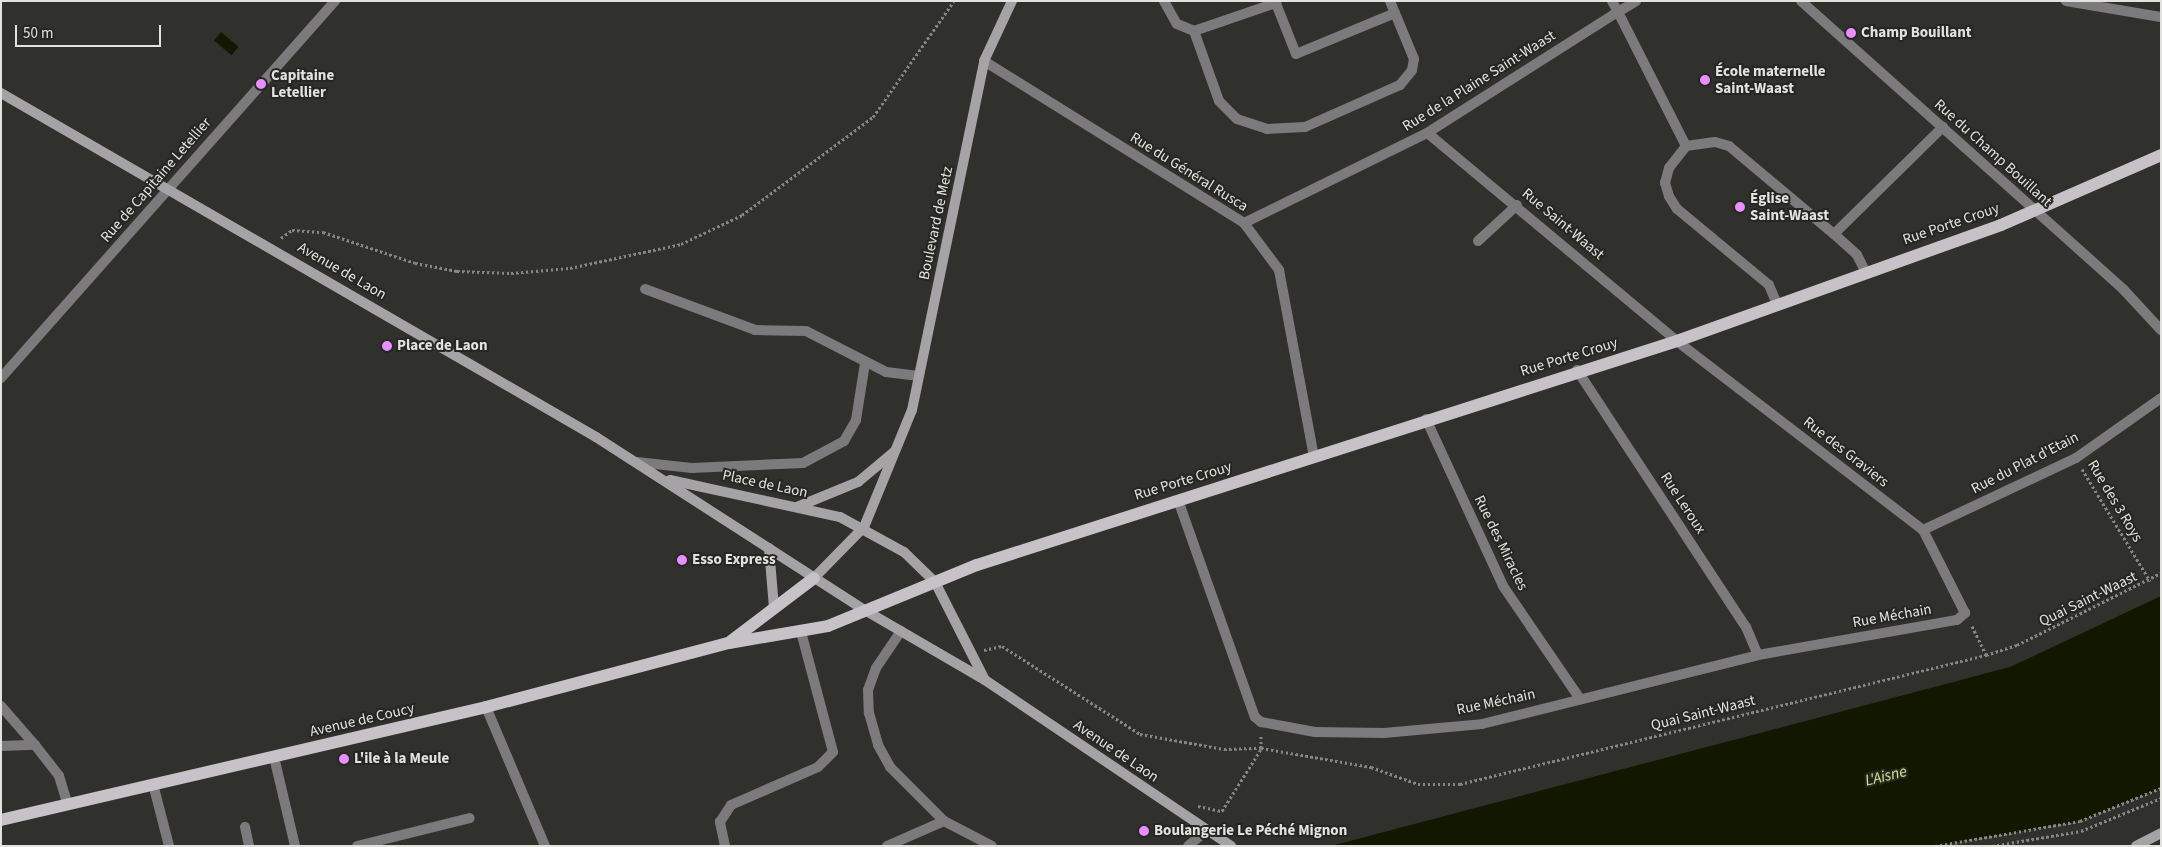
<!DOCTYPE html>
<html>
<head>
<meta charset="utf-8">
<style>
  body { margin:0 }
  #map { position:relative; width:2162px; height:847px; overflow:hidden; background:#30312c; font-family:"Source Sans 3",sans-serif }
  div>[style] { position:absolute }
  .water>* { inset:0; background:#121800; transform-origin:0 0 }
  .path>* { height:3px; margin-top:-1.5px; transform-origin:0; background:repeating-linear-gradient(90deg,#868783 0 2.5px,transparent 0 5px) }
  .service>* { height:10px; margin:-5px; padding:0 5px; transform-origin:5px; border-radius:5px; background:#7c7a7c }
  .pedestrian>* { height:10px; margin:-5px; padding:0 5px; transform-origin:5px; border-radius:5px; background:#7c7a7c }
  .minor>* { height:10px; margin:-5px; padding:0 5px; transform-origin:5px; border-radius:5px; background:#7c7a7c }
  .secondary>* { height:10px; margin:-5px; padding:0 5px; transform-origin:5px; border-radius:5px; background:#a6a3a7 }
  .primary>* { height:12px; margin:-6px; padding:0 6px; transform-origin:6px; border-radius:6px; background:#c6c2c7 }
  .dots>* { width:14px; height:14px; translate:-50% -50%; box-sizing:border-box; border:2px solid #262722; border-radius:50% }
  span { translate:-50% -50%; white-space:nowrap; text-align:center; line-height:1.15; -webkit-text-stroke:4px #262722; paint-order:stroke }
  .poi-label { font-size:15px; color:#e2e3df; font-weight:700 }
  .left { translate:0 -50%; text-align:left }
  .street-label { font-size:15px; color:#e2e3df }
  .water-label { font-size:16px; color:#cee488; font-style:italic }
  .frame { position:absolute; inset:0; border:2px solid #e2e3df; pointer-events:none }
  .scale { position:absolute; left:15px; top:25px; width:146px; height:22px; box-sizing:border-box; border:2px solid #e2e3df; border-top:0; padding-left:6px; font-size:15px; line-height:18px; white-space:nowrap; color:#e2e3df; -webkit-text-stroke:4px #262722; paint-order:stroke }
</style>
</head>
<body>
<div id="map">
  <div class="water">
    <i style="left:221px;top:32px;width:23px;height:11px;rotate:40deg"></i>
    <i style="clip-path:polygon(2161px 596px,2161px 788px,2080px 821px,1935px 846px,1331px 846px,2010px 667px)"></i>
  </div>
  <div class="path">
    <i style="left:281px;top:238px;width:14px;rotate:-36deg"></i>
    <i style="left:292px;top:230px;width:31px;rotate:4deg"></i>
    <i style="left:323px;top:232px;width:97px;rotate:18.6deg"></i>
    <i style="left:415px;top:263px;width:43px;rotate:10.8deg"></i>
    <i style="left:457px;top:271px;width:54px;rotate:2.1deg"></i>
    <i style="left:511px;top:273px;width:59px;rotate:-4.8deg"></i>
    <i style="left:570px;top:268px;width:114px;rotate:-12.2deg"></i>
    <i style="left:681px;top:244px;width:68px;rotate:-25.4deg"></i>
    <i style="left:742px;top:215px;width:164px;rotate:-36.8deg"></i>
    <i style="left:873px;top:117px;width:141px;rotate:-55.1deg"></i>
    <i style="left:2082px;top:469px;width:131px;rotate:58.7deg"></i>
    <i style="left:1972px;top:626px;width:32px;rotate:64deg"></i>
    <i style="left:984px;top:650px;width:18px;rotate:-13deg"></i>
    <i style="left:1002px;top:646px;width:164px;rotate:32.5deg"></i>
    <i style="left:1140px;top:734px;width:85px;rotate:10.1deg"></i>
    <i style="left:1224px;top:749px;width:37px;rotate:-2deg"></i>
    <i style="left:1261px;top:736px;width:12px;rotate:90deg"></i>
    <i style="left:1261px;top:748px;width:112px;rotate:9.8deg"></i>
    <i style="left:1371px;top:767px;width:50px;rotate:19.9deg"></i>
    <i style="left:1418px;top:784px;width:42px"></i>
    <i style="left:1460px;top:784px;width:542px;rotate:-13.78deg"></i>
    <i style="left:1986px;top:655px;width:33px;rotate:-18deg"></i>
    <i style="left:2017px;top:645px;width:161px;rotate:-26.6deg"></i>
    <i style="left:1198px;top:806px;width:25px;rotate:12deg"></i>
    <i style="left:1222px;top:811px;width:73px;rotate:-57.8deg"></i>
    <i style="left:1935px;top:846px;width:147px;rotate:-9.8deg"></i>
    <i style="left:2080px;top:821px;width:87px;rotate:-22.2deg"></i>
    <i style="left:1992px;top:846px;width:90px;rotate:-9.6deg"></i>
    <i style="left:2081px;top:831px;width:87px;rotate:-22.4deg"></i>
  </div>
  <div class="service">
    <i style="left:1164px;top:1px;width:26px;rotate:61deg"></i>
    <i style="left:1177px;top:24px;width:18px;rotate:22deg"></i>
    <i style="left:1194px;top:31px;width:74px;rotate:70.3deg"></i>
    <i style="left:1219px;top:101px;width:25px;rotate:45deg"></i>
    <i style="left:1237px;top:119px;width:32px;rotate:18deg"></i>
    <i style="left:1267px;top:129px;width:38px;rotate:-3deg"></i>
    <i style="left:1305px;top:127px;width:104px;rotate:-23.9deg"></i>
    <i style="left:1400px;top:85px;width:19px;rotate:-51deg"></i>
    <i style="left:1412px;top:70px;width:11px;rotate:-80deg"></i>
    <i style="left:1414px;top:59px;width:63px;rotate:-112.5deg"></i>
    <i style="left:1275px;top:1px;width:57px;rotate:68.4deg"></i>
    <i style="left:1296px;top:54px;width:107px;rotate:-22.5deg"></i>
    <i style="left:1194px;top:31px;width:87px;rotate:-18.9deg"></i>
    <i style="left:1478px;top:241px;width:53px;rotate:-42.7deg"></i>
    <i style="left:645px;top:289px;width:117px;rotate:20.4deg"></i>
    <i style="left:755px;top:330px;width:51px;rotate:1.1deg"></i>
    <i style="left:806px;top:331px;width:90px;rotate:27.1deg"></i>
    <i style="left:886px;top:372px;width:33px;rotate:7deg"></i>
    <i style="left:637px;top:462px;width:55px;rotate:6.2deg"></i>
    <i style="left:692px;top:468px;width:111px;rotate:-2.6deg"></i>
    <i style="left:803px;top:463px;width:47px;rotate:-28.2deg"></i>
    <i style="left:844px;top:441px;width:24px;rotate:-60deg"></i>
    <i style="left:856px;top:420px;width:58px;rotate:-81deg"></i>
    <i style="left:245px;top:827px;width:19px;rotate:78deg"></i>
    <i style="left:357px;top:846px;width:116px;rotate:-13.9deg"></i>
    <i style="left:725px;top:846px;width:25px;rotate:-102deg"></i>
    <i style="left:720px;top:822px;width:20px;rotate:-57deg"></i>
    <i style="left:731px;top:805px;width:95px;rotate:-23.6deg"></i>
    <i style="left:818px;top:767px;width:21px;rotate:-45deg"></i>
    <i style="left:833px;top:752px;width:124px;rotate:-104.9deg"></i>
  </div>
  <div class="pedestrian">
    <i style="left:1618px;top:12px;width:150px;rotate:63.1deg"></i>
  </div>
  <div class="minor">
    <i style="left:1612px;top:1px;width:13px;rotate:61deg"></i>
    <i style="left:1618px;top:12px;width:21px;rotate:-31deg"></i>
    <i style="left:1801px;top:1px;width:432px;rotate:41.8deg"></i>
    <i style="left:2123px;top:289px;width:56px;rotate:47.2deg"></i>
    <i style="left:2066px;top:1px;width:96px;rotate:9.6deg"></i>
    <i style="left:984px;top:61px;width:306px;rotate:31.9deg"></i>
    <i style="left:1244px;top:223px;width:59px;rotate:53.3deg"></i>
    <i style="left:1279px;top:270px;width:190px;rotate:79.4deg"></i>
    <i style="left:1244px;top:223px;width:204px;rotate:-26.2deg"></i>
    <i style="left:1427px;top:133px;width:226px;rotate:-32.4deg"></i>
    <i style="left:1834px;top:234px;width:153px;rotate:-44.5deg"></i>
    <i style="left:1777px;top:304px;width:21px;rotate:-113deg"></i>
    <i style="left:1769px;top:285px;width:119px;rotate:-140.4deg"></i>
    <i style="left:1677px;top:209px;width:15px;rotate:-122deg"></i>
    <i style="left:1669px;top:196px;width:14px;rotate:-107deg"></i>
    <i style="left:1665px;top:183px;width:16px;rotate:-75deg"></i>
    <i style="left:1669px;top:168px;width:28px;rotate:-52deg"></i>
    <i style="left:1686px;top:146px;width:29px;rotate:-8deg"></i>
    <i style="left:1715px;top:142px;width:15px;rotate:16deg"></i>
    <i style="left:1729px;top:146px;width:137px;rotate:40deg"></i>
    <i style="left:1834px;top:234px;width:31px;rotate:42deg"></i>
    <i style="left:1857px;top:255px;width:18px;rotate:63deg"></i>
    <i style="left:1577px;top:370px;width:308px;rotate:56.7deg"></i>
    <i style="left:1746px;top:627px;width:30px;rotate:67deg"></i>
    <i style="left:1px;top:378px;width:504px;rotate:-48.46deg"></i>
    <i style="left:1426px;top:419px;width:184px;rotate:65.2deg"></i>
    <i style="left:1503px;top:586px;width:137px;rotate:55.7deg"></i>
    <i style="left:1178px;top:500px;width:230px;rotate:70.5deg"></i>
    <i style="left:1255px;top:717px;width:8px;rotate:40deg"></i>
    <i style="left:1261px;top:722px;width:55px;rotate:10.5deg"></i>
    <i style="left:1315px;top:732px;width:69px;rotate:0.8deg"></i>
    <i style="left:1384px;top:733px;width:98px;rotate:-5.2deg"></i>
    <i style="left:1482px;top:724px;width:284px;rotate:-14deg"></i>
    <i style="left:1758px;top:655px;width:202px;rotate:-10deg"></i>
    <i style="left:1957px;top:620px;width:11px;rotate:-41deg"></i>
    <i style="left:1965px;top:613px;width:93px;rotate:-116.8deg"></i>
    <i style="left:1923px;top:530px;width:310px;rotate:-142.5deg"></i>
    <i style="left:1677px;top:341px;width:325px;rotate:-140.2deg"></i>
    <i style="left:1923px;top:530px;width:169px;rotate:-25.2deg"></i>
    <i style="left:2076px;top:458px;width:104px;rotate:-35.2deg"></i>
    <i style="left:901px;top:631px;width:45px;rotate:124deg"></i>
    <i style="left:876px;top:668px;width:23px;rotate:110deg"></i>
    <i style="left:868px;top:690px;width:23px;rotate:88deg"></i>
    <i style="left:869px;top:713px;width:33px;rotate:74deg"></i>
    <i style="left:878px;top:745px;width:25px;rotate:61deg"></i>
    <i style="left:890px;top:767px;width:76px;rotate:45deg"></i>
    <i style="left:944px;top:821px;width:54px;rotate:27.5deg"></i>
    <i style="left:1px;top:706px;width:52px;rotate:48.9deg"></i>
    <i style="left:486px;top:707px;width:151px;rotate:67deg"></i>
    <i style="left:1px;top:746px;width:34px;rotate:-2deg"></i>
    <i style="left:35px;top:745px;width:39px;rotate:52deg"></i>
    <i style="left:59px;top:776px;width:30px;rotate:73deg"></i>
    <i style="left:274px;top:757px;width:91px;rotate:76.7deg"></i>
    <i style="left:153px;top:784px;width:64px;rotate:75.5deg"></i>
    <i style="left:887px;top:846px;width:62px;rotate:-23.7deg"></i>
    <i style="left:1188px;top:846px;width:25px;rotate:-40deg"></i>
  </div>
  <div class="secondary">
    <i style="left:1px;top:93px;width:687px;rotate:30.03deg"></i>
    <i style="left:596px;top:437px;width:323px;rotate:32.8deg"></i>
    <i style="left:868px;top:612px;width:135px;rotate:30.2deg"></i>
    <i style="left:985px;top:680px;width:297px;rotate:34deg"></i>
    <i style="left:670px;top:480px;width:174px;rotate:12.3deg"></i>
    <i style="left:840px;top:517px;width:73px;rotate:28.7deg"></i>
    <i style="left:904px;top:552px;width:43px;rotate:44.1deg"></i>
    <i style="left:935px;top:582px;width:110px;rotate:63deg"></i>
    <i style="left:797px;top:507px;width:66px;rotate:-22.3deg"></i>
    <i style="left:858px;top:482px;width:47px;rotate:-39.8deg"></i>
    <i style="left:769px;top:548px;width:60px;rotate:85.2deg"></i>
    <i style="left:814px;top:578px;width:71px;rotate:-45.6deg"></i>
    <i style="left:864px;top:527px;width:126px;rotate:-67.7deg"></i>
    <i style="left:912px;top:410px;width:356px;rotate:-78.3deg"></i>
    <i style="left:984px;top:61px;width:66px;rotate:-65deg"></i>
    <i style="left:2136px;top:846px;width:28px;rotate:-27deg"></i>
  </div>
  <div class="primary">
    <i style="left:731px;top:641px;width:104px;rotate:-37.2deg"></i>
    <i style="left:1px;top:820px;width:498px;rotate:-13.1deg"></i>
    <i style="left:486px;top:707px;width:251px;rotate:-14.8deg"></i>
    <i style="left:729px;top:643px;width:100px;rotate:-9.7deg"></i>
    <i style="left:828px;top:626px;width:161px;rotate:-22.3deg"></i>
    <i style="left:977px;top:565px;width:735px;rotate:-17.74deg"></i>
    <i style="left:1677px;top:341px;width:344px;rotate:-19.7deg"></i>
    <i style="left:2001px;top:225px;width:175px;rotate:-23.6deg"></i>
  </div>
  <div class="dots">
    <i style="left:1851px;top:33px;background:#e88eff"></i>
    <i style="left:1705px;top:80px;background:#e88eff"></i>
    <i style="left:261px;top:84px;background:#e88eff"></i>
    <i style="left:1740px;top:207px;background:#e88eff"></i>
    <i style="left:387px;top:346px;background:#e88eff"></i>
    <i style="left:682px;top:560px;background:#e88eff"></i>
    <i style="left:344px;top:759px;background:#e88eff"></i>
    <i style="left:1144px;top:831px;background:#e88eff"></i>
  </div>
  <div class="poi-label">
    <span class="left" style="left:1861px;top:33px">Champ Bouillant</span>
    <span class="left" style="left:1715px;top:80px">École maternelle<br>Saint-Waast</span>
    <span class="left" style="left:271px;top:84px">Capitaine<br>Letellier</span>
    <span class="left" style="left:1750px;top:207px">Église<br>Saint-Waast</span>
    <span class="left" style="left:397px;top:346px">Place de Laon</span>
    <span class="left" style="left:692px;top:560px">Esso Express</span>
    <span class="left" style="left:354px;top:759px">L'ile à la Meule</span>
    <span class="left" style="left:1154px;top:831px">Boulangerie Le Péché Mignon</span>
  </div>
  <div class="street-label">
    <span style="left:1479px;top:81px;rotate:-32deg">Rue de la Plaine Saint-Waast</span>
    <span style="left:1993px;top:153px;rotate:42deg">Rue du Champ Bouillant</span>
    <span style="left:1189px;top:172px;rotate:32deg">Rue du Général Rusca</span>
    <span style="left:156px;top:180px;rotate:-49deg">Rue de Capitaine Letellier</span>
    <span style="left:936px;top:223px;rotate:-78deg">Boulevard de Metz</span>
    <span style="left:1563px;top:224px;rotate:40deg">Rue Saint-Waast</span>
    <span style="left:1951px;top:224px;rotate:-19deg">Rue Porte Crouy</span>
    <span style="left:342px;top:271px;rotate:30deg">Avenue de Laon</span>
    <span style="left:1569px;top:357px;rotate:-17deg">Rue Porte Crouy</span>
    <span style="left:1846px;top:452px;rotate:38deg">Rue des Graviers</span>
    <span style="left:2025px;top:463px;rotate:-27deg">Rue du Plat d'Etain</span>
    <span style="left:1183px;top:481px;rotate:-17deg">Rue Porte Crouy</span>
    <span style="left:765px;top:484px;rotate:12deg">Place de Laon</span>
    <span style="left:2115px;top:501px;rotate:59deg">Rue des 3 Roys</span>
    <span style="left:1683px;top:503px;rotate:57deg">Rue Leroux</span>
    <span style="left:1501px;top:543px;rotate:64deg">Rue des Miracles</span>
    <span style="left:2088px;top:599px;rotate:-26deg">Quai Saint-Waast</span>
    <span style="left:1892px;top:616px;rotate:-10deg">Rue Méchain</span>
    <span style="left:1496px;top:702px;rotate:-12deg">Rue Méchain</span>
    <span style="left:1703px;top:713px;rotate:-14deg">Quai Saint-Waast</span>
    <span style="left:362px;top:720px;rotate:-13deg">Avenue de Coucy</span>
    <span style="left:1116px;top:751px;rotate:34deg">Avenue de Laon</span>
  </div>
  <div class="water-label">
    <span style="left:1886px;top:776px;rotate:-14deg">L'Aisne</span>
  </div>
  <div class="frame"></div>
  <div class="scale">50 m</div>
</div>
</body>
</html>
